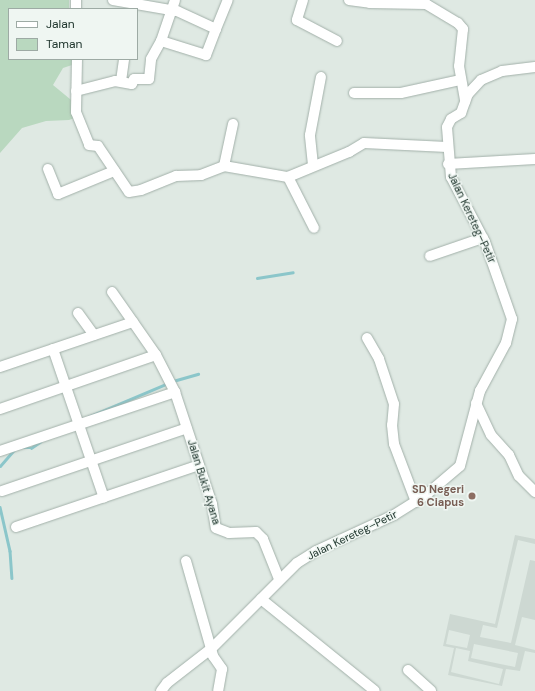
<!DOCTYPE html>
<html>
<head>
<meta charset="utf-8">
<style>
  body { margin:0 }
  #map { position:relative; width:535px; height:691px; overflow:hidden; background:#dfe9e3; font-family:"DM Sans",sans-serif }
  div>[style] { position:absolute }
  .built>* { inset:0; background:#cdd8d2 }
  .green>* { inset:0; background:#b9d8bf }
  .stream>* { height:2.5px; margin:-1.25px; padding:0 1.25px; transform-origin:1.25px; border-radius:1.25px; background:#8bc6ca }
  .roads { filter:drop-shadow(0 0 1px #a2b0a9) drop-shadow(0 0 1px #a2b0a9) }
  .minor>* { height:10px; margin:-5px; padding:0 5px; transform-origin:5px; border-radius:5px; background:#fff }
  .dots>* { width:11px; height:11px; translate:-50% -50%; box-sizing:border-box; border:2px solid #eff6f2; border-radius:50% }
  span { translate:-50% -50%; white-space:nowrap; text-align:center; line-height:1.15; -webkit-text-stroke:3px #eff6f2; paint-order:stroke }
  .street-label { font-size:11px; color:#21372f }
  .education-label { font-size:11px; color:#785e54; font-weight:700 }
  .right { translate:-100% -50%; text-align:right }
  .legend { position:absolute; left:8px; top:8px; width:130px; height:52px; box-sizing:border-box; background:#eff6f2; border:1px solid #9daaa4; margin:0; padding:5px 7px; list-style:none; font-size:12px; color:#21372f }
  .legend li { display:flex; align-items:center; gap:8px; height:20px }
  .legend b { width:20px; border:1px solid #9daaa4 }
</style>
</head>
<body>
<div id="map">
  <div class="built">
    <i style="clip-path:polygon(evenodd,515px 535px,535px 539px,535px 544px,518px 540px,497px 628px,483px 625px,480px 637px,511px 643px,530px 560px,535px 561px,535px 620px,522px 617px,515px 645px,535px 650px,535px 653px,525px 651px,520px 671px,506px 669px,502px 686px,448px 675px,454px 648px,443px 646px,450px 614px,495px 624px,515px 535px,449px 630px,470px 635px,467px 648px,446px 644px,449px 630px,515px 535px,474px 644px,518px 653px,515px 667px,471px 658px,474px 644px,515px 535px,456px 648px,470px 651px,468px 661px,503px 669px,499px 684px,451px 672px,456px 648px)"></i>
  </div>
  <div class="green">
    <i style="clip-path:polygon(0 0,69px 0,69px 9px,9px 9px,9px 59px,80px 59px,78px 63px,63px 68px,53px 85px,76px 104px,80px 116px,69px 120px,46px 121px,22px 128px,0 153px)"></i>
  </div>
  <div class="stream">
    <i style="left:257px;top:278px;width:36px;rotate:-9deg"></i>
    <i style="left:173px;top:381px;width:26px;rotate:-16deg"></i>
    <i style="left:88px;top:417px;width:87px;rotate:-23deg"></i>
    <i style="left:23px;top:448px;width:8px"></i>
    <i style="left:31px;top:448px;width:11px;rotate:-34deg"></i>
    <i style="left:0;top:466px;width:20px;rotate:-49deg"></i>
    <i style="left:0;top:507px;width:45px;rotate:77.2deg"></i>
    <i style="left:10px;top:551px;width:27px;rotate:86deg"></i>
  </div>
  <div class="roads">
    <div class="minor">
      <i style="left:76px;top:0;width:9px;rotate:90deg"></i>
      <i style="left:113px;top:0;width:65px;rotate:9.8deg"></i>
      <i style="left:177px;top:11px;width:43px;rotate:24.8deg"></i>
      <i style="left:216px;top:29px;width:28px;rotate:111deg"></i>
      <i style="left:206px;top:55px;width:47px;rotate:-162.7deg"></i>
      <i style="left:303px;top:0;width:21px;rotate:107deg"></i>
      <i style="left:297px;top:20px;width:45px;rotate:27.7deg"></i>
      <i style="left:349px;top:0;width:21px;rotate:8deg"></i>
      <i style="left:370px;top:3px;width:56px;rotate:1deg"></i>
      <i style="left:426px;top:4px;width:37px;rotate:31deg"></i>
      <i style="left:458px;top:23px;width:8px;rotate:50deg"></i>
      <i style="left:463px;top:29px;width:37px;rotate:96deg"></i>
      <i style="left:459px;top:66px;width:36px;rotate:80deg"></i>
      <i style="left:216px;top:29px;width:31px;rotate:-68deg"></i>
      <i style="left:77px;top:59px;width:53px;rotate:91.1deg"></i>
      <i style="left:76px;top:112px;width:35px;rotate:68deg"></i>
      <i style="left:89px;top:145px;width:9px;rotate:6deg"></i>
      <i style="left:98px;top:146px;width:55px;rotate:56deg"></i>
      <i style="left:129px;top:192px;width:12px;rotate:-9deg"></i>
      <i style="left:141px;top:190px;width:38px;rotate:-22deg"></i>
      <i style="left:176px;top:176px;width:25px;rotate:-2deg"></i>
      <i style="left:201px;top:175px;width:25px;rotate:-21deg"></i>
      <i style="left:121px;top:81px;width:22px;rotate:-82deg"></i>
      <i style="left:76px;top:91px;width:40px;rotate:-14.4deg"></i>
      <i style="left:115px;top:81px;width:17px;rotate:10deg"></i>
      <i style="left:132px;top:84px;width:5px;rotate:-68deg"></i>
      <i style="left:134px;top:79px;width:15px"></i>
      <i style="left:149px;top:79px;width:20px;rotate:-84deg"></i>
      <i style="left:151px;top:59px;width:21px;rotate:-61deg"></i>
      <i style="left:161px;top:41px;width:43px;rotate:-71.1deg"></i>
      <i style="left:354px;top:93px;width:47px"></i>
      <i style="left:401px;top:93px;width:60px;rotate:-12.4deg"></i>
      <i style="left:233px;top:124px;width:43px;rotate:102.1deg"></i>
      <i style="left:224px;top:166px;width:65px;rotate:9.8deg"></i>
      <i style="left:288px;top:177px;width:57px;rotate:63deg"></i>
      <i style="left:448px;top:164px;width:87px;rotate:-3.3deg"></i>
      <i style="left:313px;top:165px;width:30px;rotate:-96deg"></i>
      <i style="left:310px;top:135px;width:59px;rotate:-79.3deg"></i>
      <i style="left:48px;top:169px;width:27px;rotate:68deg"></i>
      <i style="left:58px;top:194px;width:61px;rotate:-22.3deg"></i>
      <i style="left:288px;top:177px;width:66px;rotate:-22.3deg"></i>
      <i style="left:349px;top:152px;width:17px;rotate:-31deg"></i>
      <i style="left:364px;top:143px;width:83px;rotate:2.8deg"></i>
      <i style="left:430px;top:256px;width:56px;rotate:-18.8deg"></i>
      <i style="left:112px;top:292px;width:37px;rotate:55deg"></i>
      <i style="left:78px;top:313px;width:27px;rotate:54deg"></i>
      <i style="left:367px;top:338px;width:24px;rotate:60deg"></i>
      <i style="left:379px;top:359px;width:47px;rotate:71.6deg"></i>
      <i style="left:394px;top:404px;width:21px;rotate:95deg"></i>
      <i style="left:392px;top:425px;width:19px;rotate:84deg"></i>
      <i style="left:394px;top:444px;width:62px;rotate:69.2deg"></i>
      <i style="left:53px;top:349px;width:157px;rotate:71.1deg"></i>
      <i style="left:0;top:367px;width:140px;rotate:-18.7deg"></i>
      <i style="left:133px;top:322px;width:40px;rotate:55.1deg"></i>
      <i style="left:156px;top:355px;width:42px;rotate:62.8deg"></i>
      <i style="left:175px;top:392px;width:118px;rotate:71.7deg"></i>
      <i style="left:212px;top:504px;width:24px;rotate:81deg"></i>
      <i style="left:216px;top:528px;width:14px;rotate:21deg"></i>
      <i style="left:229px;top:533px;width:27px;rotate:-2deg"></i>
      <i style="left:256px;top:532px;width:10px;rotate:45deg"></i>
      <i style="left:263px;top:539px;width:43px;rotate:68.2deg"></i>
      <i style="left:476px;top:403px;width:35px;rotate:65deg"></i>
      <i style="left:491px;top:435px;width:27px;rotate:48deg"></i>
      <i style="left:509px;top:455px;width:23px;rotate:65deg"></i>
      <i style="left:519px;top:476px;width:23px;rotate:45deg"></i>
      <i style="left:0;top:409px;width:165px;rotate:-19.1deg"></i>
      <i style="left:0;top:451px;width:185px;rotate:-18.6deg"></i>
      <i style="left:2px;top:491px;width:195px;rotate:-18.8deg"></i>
      <i style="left:16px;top:527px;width:193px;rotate:-18.7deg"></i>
      <i style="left:186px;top:561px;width:99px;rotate:74.1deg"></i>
      <i style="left:213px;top:656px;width:16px;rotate:55deg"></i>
      <i style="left:222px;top:669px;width:22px;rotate:100deg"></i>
      <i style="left:261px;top:599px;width:146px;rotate:38.9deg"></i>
      <i style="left:408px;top:670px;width:31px;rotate:42deg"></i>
      <i style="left:161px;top:691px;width:10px;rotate:-53deg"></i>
      <i style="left:167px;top:683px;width:57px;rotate:-37.9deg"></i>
      <i style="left:212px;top:648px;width:120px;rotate:-45deg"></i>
      <i style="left:297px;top:563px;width:22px;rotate:-32deg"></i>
      <i style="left:316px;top:551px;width:86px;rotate:-24.8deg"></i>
      <i style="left:394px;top:515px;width:39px;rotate:-32deg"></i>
      <i style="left:427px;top:494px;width:43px;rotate:-40.3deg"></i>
      <i style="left:460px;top:466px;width:78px;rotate:-75.1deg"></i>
      <i style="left:480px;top:391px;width:55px;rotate:-61.6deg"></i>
      <i style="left:506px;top:343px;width:25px;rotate:-76deg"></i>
      <i style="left:512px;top:319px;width:82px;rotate:-109.3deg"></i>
      <i style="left:485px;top:242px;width:73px;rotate:-117.6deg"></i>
      <i style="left:451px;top:177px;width:50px;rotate:-94.6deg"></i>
      <i style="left:447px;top:127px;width:9px;rotate:-63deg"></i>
      <i style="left:451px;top:119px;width:12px;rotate:-31deg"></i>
      <i style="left:461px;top:113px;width:20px;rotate:-70deg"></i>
      <i style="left:468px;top:94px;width:19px;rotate:-47deg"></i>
      <i style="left:481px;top:80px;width:23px;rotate:-23deg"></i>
      <i style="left:502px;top:71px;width:33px;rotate:-7deg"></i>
    </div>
  </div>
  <div class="dots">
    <i style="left:472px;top:496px;background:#8d6e63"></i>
  </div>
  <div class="street-label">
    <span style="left:472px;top:218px;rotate:65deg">Jalan Kereteg–Petir</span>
    <span style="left:204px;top:482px;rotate:73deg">Jalan Bukit Ayana</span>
    <span style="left:352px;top:535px;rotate:-26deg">Jalan Kereteg–Petir</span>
  </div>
  <div class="education-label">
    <span class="right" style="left:464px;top:496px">SD Negeri<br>6 Ciapus</span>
  </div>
  <ul class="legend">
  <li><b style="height:5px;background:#fff"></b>Jalan</li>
  <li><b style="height:11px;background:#b9d8bf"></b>Taman</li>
  </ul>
</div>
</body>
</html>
